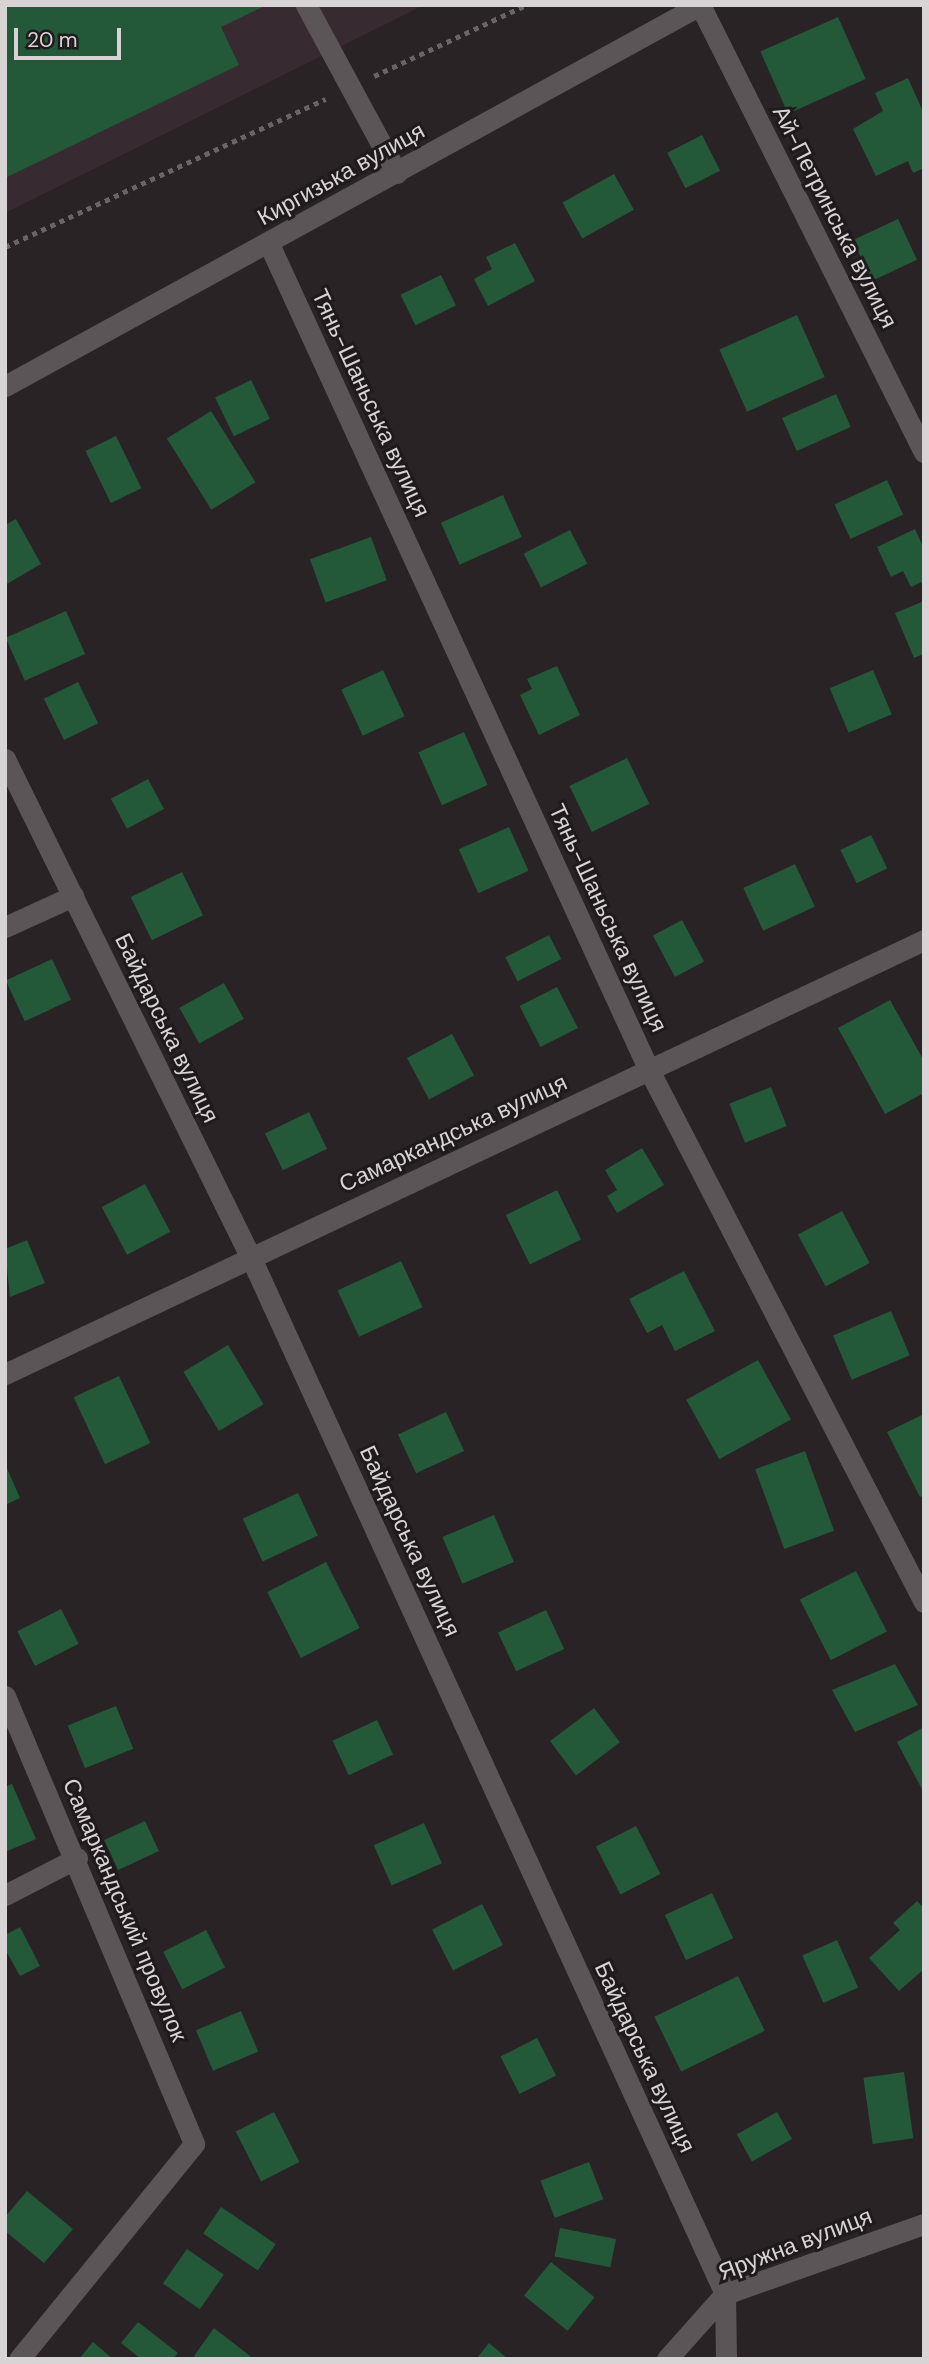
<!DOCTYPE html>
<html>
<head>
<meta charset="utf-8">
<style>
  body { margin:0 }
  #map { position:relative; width:929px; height:2364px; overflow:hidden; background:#2a2326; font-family:"DM Sans",sans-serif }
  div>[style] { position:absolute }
  .built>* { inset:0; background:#372a30 }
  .building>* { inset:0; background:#235839; transform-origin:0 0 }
  .path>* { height:4.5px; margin-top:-2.25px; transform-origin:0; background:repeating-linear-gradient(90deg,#6a6467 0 5px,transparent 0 10px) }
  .minor>* { height:21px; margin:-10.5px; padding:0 10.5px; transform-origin:10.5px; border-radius:10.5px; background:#5c5558 }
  span { translate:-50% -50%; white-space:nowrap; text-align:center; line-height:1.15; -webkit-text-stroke:6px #201a1c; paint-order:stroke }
  .street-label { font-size:23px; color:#d8d4d6 }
  .frame { position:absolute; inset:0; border:7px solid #d8d4d6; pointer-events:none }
  .scale { position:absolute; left:14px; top:28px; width:107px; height:32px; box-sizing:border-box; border:4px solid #d8d4d6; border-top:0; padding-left:9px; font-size:21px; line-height:24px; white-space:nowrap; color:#d8d4d6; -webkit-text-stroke:5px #201a1c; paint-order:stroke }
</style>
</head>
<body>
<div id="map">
  <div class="built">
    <i style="clip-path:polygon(5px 5px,424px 5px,5px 213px)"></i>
  </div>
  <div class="building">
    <i style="clip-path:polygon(5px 5px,267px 5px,221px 27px,239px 65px,5px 178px)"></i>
    <i style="left:838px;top:17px;width:68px;height:85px;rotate:66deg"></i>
    <i style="clip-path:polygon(908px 78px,924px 114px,924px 168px,913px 173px,908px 161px,876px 176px,853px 129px,883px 111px,875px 93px)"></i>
    <i style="left:702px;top:135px;width:40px;height:39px;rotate:63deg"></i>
    <i style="left:614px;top:174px;width:41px;height:59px;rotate:61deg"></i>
    <i style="left:898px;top:219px;width:45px;height:50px;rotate:65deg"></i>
    <i style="clip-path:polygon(515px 243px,535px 281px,488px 306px,474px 279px,492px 269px,486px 257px)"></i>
    <i style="left:441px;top:275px;width:34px;height:45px;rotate:64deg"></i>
    <i style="left:797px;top:315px;width:68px;height:85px;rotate:66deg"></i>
    <i style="left:251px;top:380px;width:43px;height:40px;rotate:64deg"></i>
    <i style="left:836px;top:394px;width:36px;height:59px;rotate:66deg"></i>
    <i style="left:211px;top:411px;width:84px;height:52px;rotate:58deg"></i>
    <i style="left:116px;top:436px;width:58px;height:34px;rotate:64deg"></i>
    <i style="left:887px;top:480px;width:38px;height:58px;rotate:65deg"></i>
    <i style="left:503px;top:495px;width:46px;height:68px;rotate:66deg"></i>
    <i style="clip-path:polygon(16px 519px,41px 564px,5px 585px,5px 525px)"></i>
    <i style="clip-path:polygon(915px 529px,924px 549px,924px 581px,911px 587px,903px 571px,891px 577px,877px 547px)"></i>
    <i style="left:570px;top:530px;width:38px;height:52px;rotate:63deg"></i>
    <i style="left:371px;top:537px;width:46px;height:65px;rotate:70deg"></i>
    <i style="clip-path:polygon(924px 601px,924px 654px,914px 658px,895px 613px)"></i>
    <i style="left:66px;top:611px;width:47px;height:66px;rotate:66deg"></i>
    <i style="clip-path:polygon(557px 666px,580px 715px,539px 735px,520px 695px,532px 689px,527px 679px)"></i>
    <i style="left:383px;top:670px;width:51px;height:46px;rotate:65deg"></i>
    <i style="left:873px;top:670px;width:48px;height:47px;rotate:67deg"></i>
    <i style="left:78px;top:682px;width:46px;height:38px;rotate:64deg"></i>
    <i style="left:464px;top:732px;width:58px;height:50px;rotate:66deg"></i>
    <i style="left:627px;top:758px;width:51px;height:64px;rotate:64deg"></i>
    <i style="left:148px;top:779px;width:34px;height:42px;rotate:62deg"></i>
    <i style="left:509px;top:827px;width:48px;height:55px;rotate:66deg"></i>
    <i style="left:871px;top:835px;width:37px;height:34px;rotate:64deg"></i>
    <i style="left:795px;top:864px;width:47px;height:57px;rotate:65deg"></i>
    <i style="left:182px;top:872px;width:48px;height:57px;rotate:64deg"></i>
    <i style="left:682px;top:920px;width:47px;height:33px;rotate:62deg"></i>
    <i style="left:549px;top:935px;width:27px;height:49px;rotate:63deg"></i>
    <i style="left:52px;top:959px;width:45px;height:51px;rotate:65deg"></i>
    <i style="left:224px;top:983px;width:41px;height:51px;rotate:61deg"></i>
    <i style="left:557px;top:987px;width:46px;height:42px;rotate:63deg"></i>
    <i style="clip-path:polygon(890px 1000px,924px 1061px,924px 1093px,885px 1114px,838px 1028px)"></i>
    <i style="left:452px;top:1034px;width:47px;height:51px;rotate:62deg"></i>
    <i style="left:771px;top:1087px;width:42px;height:45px;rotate:68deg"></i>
    <i style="left:309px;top:1112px;width:41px;height:49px;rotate:64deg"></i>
    <i style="clip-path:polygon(642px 1148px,664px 1185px,617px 1213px,607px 1196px,617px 1190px,605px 1170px)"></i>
    <i style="left:145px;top:1184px;width:54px;height:49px;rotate:62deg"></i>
    <i style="left:557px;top:1190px;width:55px;height:57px;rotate:64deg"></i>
    <i style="left:842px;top:1211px;width:59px;height:50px;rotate:62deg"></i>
    <i style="clip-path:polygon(27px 1240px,45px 1283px,10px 1297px,5px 1249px)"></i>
    <i style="left:401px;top:1261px;width:51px;height:70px;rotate:65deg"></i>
    <i style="clip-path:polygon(684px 1271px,715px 1331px,675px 1351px,662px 1325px,647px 1333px,629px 1299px)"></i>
    <i style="left:891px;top:1311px;width:48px;height:63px;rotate:67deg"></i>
    <i style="left:228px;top:1345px;width:69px;height:52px;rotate:59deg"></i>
    <i style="left:758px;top:1360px;width:68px;height:82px;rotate:61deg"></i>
    <i style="left:119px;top:1376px;width:74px;height:50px;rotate:65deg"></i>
    <i style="left:446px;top:1412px;width:43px;height:53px;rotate:65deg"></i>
    <i style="clip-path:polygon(924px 1414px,924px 1495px,920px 1497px,887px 1432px)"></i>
    <i style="left:805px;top:1451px;width:85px;height:53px;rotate:70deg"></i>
    <i style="clip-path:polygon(5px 1464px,20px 1498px,5px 1505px)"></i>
    <i style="left:298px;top:1493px;width:47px;height:61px;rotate:65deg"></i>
    <i style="left:494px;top:1515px;width:51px;height:56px;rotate:67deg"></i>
    <i style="left:326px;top:1562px;width:74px;height:66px;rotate:63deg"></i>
    <i style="left:856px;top:1571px;width:68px;height:63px;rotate:63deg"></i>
    <i style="left:61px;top:1609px;width:39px;height:49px;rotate:63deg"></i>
    <i style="left:546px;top:1610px;width:43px;height:53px;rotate:65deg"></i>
    <i style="clip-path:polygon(895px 1664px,918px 1705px,855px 1732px,832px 1690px)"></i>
    <i style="left:116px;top:1706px;width:46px;height:52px;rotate:68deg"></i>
    <i style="left:594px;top:1708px;width:43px;height:55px;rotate:53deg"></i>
    <i style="left:377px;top:1720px;width:38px;height:49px;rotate:65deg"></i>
    <i style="clip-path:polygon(924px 1727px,924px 1793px,897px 1742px)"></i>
    <i style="clip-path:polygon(12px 1784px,36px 1839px,5px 1852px,5px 1787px)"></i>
    <i style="left:145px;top:1821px;width:33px;height:45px;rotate:65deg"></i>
    <i style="left:424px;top:1823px;width:44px;height:55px;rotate:66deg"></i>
    <i style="left:636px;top:1826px;width:54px;height:45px;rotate:63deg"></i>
    <i style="left:712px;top:1893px;width:50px;height:52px;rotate:65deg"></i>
    <i style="clip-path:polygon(917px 1901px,924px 1908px,924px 1969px,899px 1991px,869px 1958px,900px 1930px,893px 1923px)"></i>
    <i style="left:482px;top:1904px;width:46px;height:56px;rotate:63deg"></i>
    <i style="clip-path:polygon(20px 1927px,40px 1966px,20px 1976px,5px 1949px,5px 1935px)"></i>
    <i style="left:206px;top:1930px;width:42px;height:48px;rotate:63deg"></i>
    <i style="left:837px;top:1940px;width:52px;height:38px;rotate:66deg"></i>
    <i style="left:738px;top:1976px;width:61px;height:93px;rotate:64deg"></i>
    <i style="left:241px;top:2011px;width:44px;height:49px;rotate:67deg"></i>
    <i style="left:537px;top:2038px;width:42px;height:41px;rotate:63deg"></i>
    <i style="left:904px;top:2072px;width:67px;height:41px;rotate:82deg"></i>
    <i style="left:274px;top:2112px;width:56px;height:43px;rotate:63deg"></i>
    <i style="left:777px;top:2112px;width:31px;height:46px;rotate:61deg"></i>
    <i style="left:589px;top:2162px;width:40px;height:52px;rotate:69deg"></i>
    <i style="clip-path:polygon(27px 2191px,73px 2229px,44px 2263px,5px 2231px,5px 2217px)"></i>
    <i style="left:221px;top:2207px;width:66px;height:32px;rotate:34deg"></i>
    <i style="left:560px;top:2228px;width:57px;height:29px;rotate:11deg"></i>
    <i style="left:187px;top:2249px;width:45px;height:42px;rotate:35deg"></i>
    <i style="left:551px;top:2262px;width:56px;height:43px;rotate:39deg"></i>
    <i style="clip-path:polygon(138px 2322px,178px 2353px,173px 2359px,141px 2359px,121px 2343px)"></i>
    <i style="clip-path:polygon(214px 2328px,254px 2359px,197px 2359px,194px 2356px)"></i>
    <i style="clip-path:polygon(93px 2342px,113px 2359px,79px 2359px)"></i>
    <i style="clip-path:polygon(489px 2343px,508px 2359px,476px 2359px)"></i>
  </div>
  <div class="path">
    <i style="left:374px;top:76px;width:168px;rotate:-25deg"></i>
    <i style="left:5px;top:247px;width:353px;rotate:-24.8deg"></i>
  </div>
  <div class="minor">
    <i style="left:306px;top:5px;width:191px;rotate:61.6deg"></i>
    <i style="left:700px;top:5px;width:500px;rotate:63.4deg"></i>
    <i style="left:269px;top:244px;width:909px;rotate:65.3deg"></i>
    <i style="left:649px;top:1070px;width:599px;rotate:62.66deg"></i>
    <i style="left:5px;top:386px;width:793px;rotate:-28.73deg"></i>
    <i style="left:5px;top:759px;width:556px;rotate:63.76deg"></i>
    <i style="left:251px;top:1258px;width:1139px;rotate:65.41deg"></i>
    <i style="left:725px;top:2294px;width:65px;rotate:89.1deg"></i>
    <i style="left:5px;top:927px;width:75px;rotate:-24.5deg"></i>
    <i style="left:5px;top:1374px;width:1016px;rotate:-25.28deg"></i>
    <i style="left:5px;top:1696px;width:486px;rotate:67.1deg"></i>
    <i style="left:194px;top:2144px;width:277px;rotate:129.1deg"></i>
    <i style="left:5px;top:1895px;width:81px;rotate:-27.2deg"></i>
    <i style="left:667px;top:2359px;width:87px;rotate:-48.3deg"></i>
    <i style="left:725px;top:2294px;width:211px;rotate:-19.4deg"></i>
  </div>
  <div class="street-label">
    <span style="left:341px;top:174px;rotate:-29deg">Киргизька вулиця</span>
    <span style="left:835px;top:217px;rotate:63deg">Ай-Петринська вулиця</span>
    <span style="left:371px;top:403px;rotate:65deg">Тянь-Шаньська вулиця</span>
    <span style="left:608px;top:918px;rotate:65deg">Тянь-Шаньська вулиця</span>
    <span style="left:167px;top:1028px;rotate:64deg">Байдарська вулиця</span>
    <span style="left:453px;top:1133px;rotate:-25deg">Самаркандська вулиця</span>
    <span style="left:410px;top:1541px;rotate:65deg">Байдарська вулиця</span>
    <span style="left:125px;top:1910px;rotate:67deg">Самаркандський провулок</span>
    <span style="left:645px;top:2057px;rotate:65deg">Байдарська вулиця</span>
    <span style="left:795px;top:2244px;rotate:-21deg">Яружна вулиця</span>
  </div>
  <div class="frame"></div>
  <div class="scale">20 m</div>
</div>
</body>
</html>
